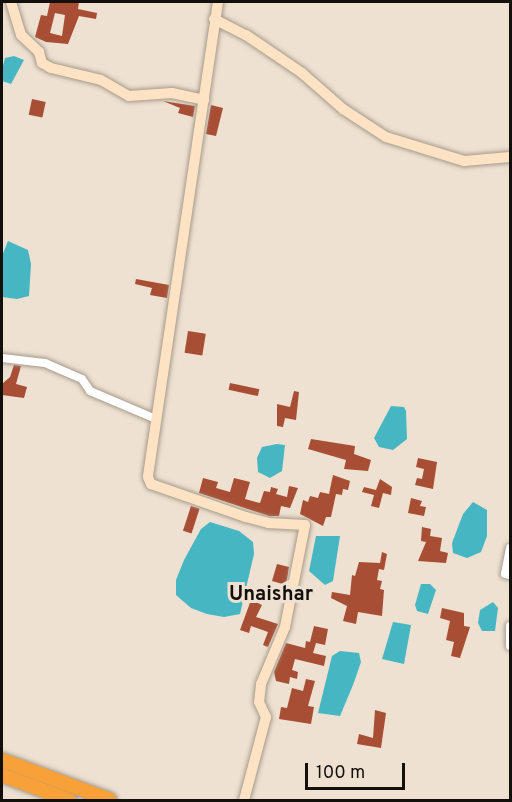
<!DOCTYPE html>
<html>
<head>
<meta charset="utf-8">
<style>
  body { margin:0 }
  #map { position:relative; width:512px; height:802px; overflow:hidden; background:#eee1d1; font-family:Overpass,sans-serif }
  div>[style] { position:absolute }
  .water>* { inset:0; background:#47b6c3 }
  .building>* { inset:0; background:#a84e34; transform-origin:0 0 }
  .roads { filter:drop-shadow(0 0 2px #a69a8b) drop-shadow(0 0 2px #a69a8b) }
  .street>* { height:8px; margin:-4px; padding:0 4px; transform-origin:4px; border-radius:4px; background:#fff }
  .secondary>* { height:10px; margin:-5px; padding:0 5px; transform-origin:5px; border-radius:5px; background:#fde3c4 }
  .highway>* { height:14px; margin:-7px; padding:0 7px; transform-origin:7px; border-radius:7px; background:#f9a139 }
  span { translate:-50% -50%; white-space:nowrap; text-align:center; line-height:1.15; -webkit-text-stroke:6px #eee1d1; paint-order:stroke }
  .quarter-label { font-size:20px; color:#130f0a; font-weight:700 }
  .frame { position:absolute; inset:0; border:3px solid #130f0a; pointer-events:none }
  .scale { position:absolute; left:305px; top:763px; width:100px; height:27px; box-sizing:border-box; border:3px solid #130f0a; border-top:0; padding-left:8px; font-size:18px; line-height:21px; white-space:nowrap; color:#130f0a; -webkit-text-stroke:4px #eee1d1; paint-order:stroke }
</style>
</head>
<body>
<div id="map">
  <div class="water">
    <i style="clip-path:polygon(14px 56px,24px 60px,11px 84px,2px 81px,2px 69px,5px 58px)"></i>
    <i style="clip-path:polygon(8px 241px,28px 250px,31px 264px,29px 296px,17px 299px,2px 297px,2px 256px)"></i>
    <i style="clip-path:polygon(391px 406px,404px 407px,406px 411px,407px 439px,393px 450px,379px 447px,374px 438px)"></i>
    <i style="clip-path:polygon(277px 444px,285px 445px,282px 471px,270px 478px,258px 472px,257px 458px,262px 447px)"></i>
    <i style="clip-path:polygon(473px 502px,487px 510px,487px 536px,481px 552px,467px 558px,453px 553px,452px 543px,463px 514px)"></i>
    <i style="clip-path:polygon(210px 522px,239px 531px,253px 542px,254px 554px,240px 614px,224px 617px,207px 614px,191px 608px,176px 595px,176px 580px,184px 560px,201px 529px)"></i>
    <i style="clip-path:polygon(316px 536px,340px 536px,333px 581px,325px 585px,309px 571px)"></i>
    <i style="clip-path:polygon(421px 584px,430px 584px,436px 590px,428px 614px,417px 611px,415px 605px)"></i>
    <i style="clip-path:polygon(493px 602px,498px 608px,495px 631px,482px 631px,478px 623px,480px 610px)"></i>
    <i style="clip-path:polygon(393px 622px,411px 625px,404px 664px,382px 659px)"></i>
    <i style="clip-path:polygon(340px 651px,359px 653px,361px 662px,353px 685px,340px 716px,318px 713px,332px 656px)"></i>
  </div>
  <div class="building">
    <i style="clip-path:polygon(evenodd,50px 2px,79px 2px,78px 9px,97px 13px,96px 19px,79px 16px,68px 44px,46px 42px,35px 37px,41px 15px,47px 16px,50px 2px,55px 13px,65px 15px,62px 36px,50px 33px,55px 13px)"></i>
    <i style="left:32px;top:99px;width:14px;height:16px;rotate:12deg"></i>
    <i style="clip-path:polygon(163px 101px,195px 106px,193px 117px,178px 113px,180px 108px)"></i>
    <i style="clip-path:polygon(211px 105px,223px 108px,216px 136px,206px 134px)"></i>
    <i style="clip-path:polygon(136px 279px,169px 285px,167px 298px,150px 295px,152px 288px,135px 284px)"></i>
    <i style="left:188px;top:331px;width:18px;height:22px;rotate:9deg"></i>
    <i style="clip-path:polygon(14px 365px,21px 366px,16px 384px,27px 387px,24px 398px,2px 395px,2px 384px,10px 377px)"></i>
    <i style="left:230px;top:383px;width:30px;height:7px;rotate:12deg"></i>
    <i style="clip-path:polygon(294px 391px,299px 392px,296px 420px,285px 418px,283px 427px,277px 426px,277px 404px,290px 407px)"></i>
    <i style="clip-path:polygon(311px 439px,355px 446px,354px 454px,371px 460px,368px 471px,344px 469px,346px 460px,308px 449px)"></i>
    <i style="clip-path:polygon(418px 458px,437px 462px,433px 489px,415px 485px,417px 478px,422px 479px,424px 469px,416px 467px)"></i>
    <i style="clip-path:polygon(333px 475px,350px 481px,348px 490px,343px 489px,342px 495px,336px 494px,331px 517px,326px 517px,323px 526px,300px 514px,303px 500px,308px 502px,310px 496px,318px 498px,320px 492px,329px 494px)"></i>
    <i style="clip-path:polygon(203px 478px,218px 482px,216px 488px,230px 492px,234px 478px,250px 482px,245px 499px,260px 503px,264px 491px,270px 492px,271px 487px,278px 489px,276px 494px,287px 497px,289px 486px,298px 488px,290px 508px,281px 506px,279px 516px,269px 516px,199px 493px)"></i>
    <i style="clip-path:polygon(380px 479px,392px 487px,391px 495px,383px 493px,379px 508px,371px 506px,374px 495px,362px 492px,364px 487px,376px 490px)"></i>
    <i style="clip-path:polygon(411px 498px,422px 501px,420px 506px,426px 507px,424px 516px,408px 513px)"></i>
    <i style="left:191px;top:506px;width:9px;height:26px;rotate:18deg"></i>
    <i style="clip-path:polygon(422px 527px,431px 529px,430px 536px,442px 538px,440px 551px,448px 553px,446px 563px,418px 561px,426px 542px,421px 541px)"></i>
    <i style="clip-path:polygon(382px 552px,387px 554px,384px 570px,379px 569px,377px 580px,382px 581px,380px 589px,384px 590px,382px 616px,358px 612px,356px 624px,343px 621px,347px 606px,331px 598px,332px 592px,350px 595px,352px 575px,355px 576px,359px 562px,380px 563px)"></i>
    <i style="clip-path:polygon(277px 564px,289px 567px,286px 585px,272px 581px)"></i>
    <i style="clip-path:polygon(251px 600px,262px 605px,256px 617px,278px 624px,268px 647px,263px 645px,268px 632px,251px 626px,249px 633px,240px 630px)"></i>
    <i style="clip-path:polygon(442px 608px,464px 613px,464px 626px,470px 627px,460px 658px,451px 656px,454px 642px,446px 640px,450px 621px,440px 618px)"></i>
    <i style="clip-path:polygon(314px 626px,328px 629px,325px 645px,316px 643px,313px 653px,326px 656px,324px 666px,295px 659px,292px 670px,298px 672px,297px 679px,290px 677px,289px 684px,276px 681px,274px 672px,286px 643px,305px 648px,306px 641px,310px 642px)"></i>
    <i style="clip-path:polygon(306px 679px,315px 681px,308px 706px,314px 707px,311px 724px,279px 719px,281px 707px,287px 708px,292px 688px,303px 691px)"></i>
    <i style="clip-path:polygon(375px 710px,386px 713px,381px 748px,357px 744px,359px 734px,373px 738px)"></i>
  </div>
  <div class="roads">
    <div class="street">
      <i style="left:2px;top:358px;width:43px;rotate:6.6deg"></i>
      <i style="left:45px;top:363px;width:40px;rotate:23.4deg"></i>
      <i style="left:82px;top:379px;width:14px;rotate:56deg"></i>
      <i style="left:90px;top:391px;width:72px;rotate:23deg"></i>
      <i style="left:510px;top:548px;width:26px;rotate:101deg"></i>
      <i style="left:505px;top:574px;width:5px;rotate:11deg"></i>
      <i style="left:510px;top:626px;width:20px;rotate:90deg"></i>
    </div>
    <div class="secondary">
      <i style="left:11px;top:2px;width:34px;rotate:73deg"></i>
      <i style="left:21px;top:35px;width:25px;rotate:43deg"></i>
      <i style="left:39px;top:52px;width:11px;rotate:75deg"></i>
      <i style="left:42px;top:63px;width:10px;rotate:29deg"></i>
      <i style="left:51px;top:68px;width:51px;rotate:13.5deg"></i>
      <i style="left:101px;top:80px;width:32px;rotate:30deg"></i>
      <i style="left:129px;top:96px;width:43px;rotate:-4deg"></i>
      <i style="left:172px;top:93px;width:33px;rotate:12deg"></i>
      <i style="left:218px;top:2px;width:480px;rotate:98.4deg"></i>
      <i style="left:148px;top:477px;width:8px;rotate:67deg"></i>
      <i style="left:151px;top:484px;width:101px;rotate:19.2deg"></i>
      <i style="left:246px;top:517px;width:23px;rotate:15deg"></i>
      <i style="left:268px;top:523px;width:37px;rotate:3deg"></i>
      <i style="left:305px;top:525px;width:104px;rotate:101.1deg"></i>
      <i style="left:285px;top:627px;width:62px;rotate:112.8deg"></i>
      <i style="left:261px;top:684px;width:18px;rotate:96deg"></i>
      <i style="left:259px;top:702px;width:17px;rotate:65deg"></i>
      <i style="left:266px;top:717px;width:86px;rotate:104.8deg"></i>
      <i style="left:214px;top:19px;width:36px;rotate:27deg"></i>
      <i style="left:246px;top:35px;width:68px;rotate:34.2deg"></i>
      <i style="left:302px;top:73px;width:55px;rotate:41.3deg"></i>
      <i style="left:343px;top:109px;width:51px;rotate:33.1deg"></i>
      <i style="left:386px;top:137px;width:82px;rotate:17.1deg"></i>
      <i style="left:464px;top:161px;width:46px;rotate:-5deg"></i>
    </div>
    <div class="highway">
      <i style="left:2px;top:760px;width:115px;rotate:20.3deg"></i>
      <i style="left:2px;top:775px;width:72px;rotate:20.5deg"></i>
    </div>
  </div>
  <div class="quarter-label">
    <span style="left:271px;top:595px">Unaishar</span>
  </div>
  <div class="frame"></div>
  <div class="scale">100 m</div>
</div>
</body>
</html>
